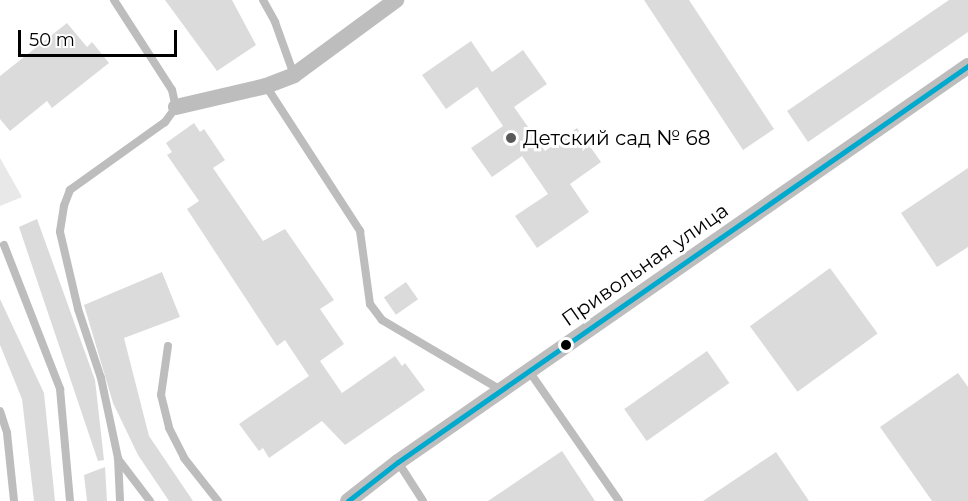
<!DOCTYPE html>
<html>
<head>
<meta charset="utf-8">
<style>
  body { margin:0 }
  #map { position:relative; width:968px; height:501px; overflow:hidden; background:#fff; font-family:Montserrat,sans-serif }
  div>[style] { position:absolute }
  .green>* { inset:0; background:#e8e8e8 }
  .building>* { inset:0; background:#dbdbdb; transform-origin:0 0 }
  .service>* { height:8px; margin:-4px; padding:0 4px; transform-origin:4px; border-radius:4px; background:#bdbdbd }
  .minor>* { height:16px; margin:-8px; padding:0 8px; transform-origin:8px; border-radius:8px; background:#bdbdbd }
  .bus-1>* { height:4.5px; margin:-2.25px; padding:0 2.25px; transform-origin:2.25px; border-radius:2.25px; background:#00a9ce }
  .dots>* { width:16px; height:16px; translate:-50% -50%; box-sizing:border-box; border:3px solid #fff; border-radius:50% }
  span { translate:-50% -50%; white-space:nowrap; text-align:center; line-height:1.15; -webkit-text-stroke:6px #fff; paint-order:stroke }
  .poi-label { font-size:20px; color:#000 }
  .left { translate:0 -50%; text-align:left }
  .street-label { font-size:20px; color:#000 }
  .scale { position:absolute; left:18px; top:30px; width:159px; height:27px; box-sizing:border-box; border:3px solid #000; border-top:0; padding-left:8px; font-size:18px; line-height:21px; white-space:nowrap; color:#000; -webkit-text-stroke:4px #fff; paint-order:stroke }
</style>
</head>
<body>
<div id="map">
  <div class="green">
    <i style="clip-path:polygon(0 158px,22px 197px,0 206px)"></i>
  </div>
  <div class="building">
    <i style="clip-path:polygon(165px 0,232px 0,256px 45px,217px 71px)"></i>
    <i style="clip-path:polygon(644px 0,689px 0,774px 129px,743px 150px)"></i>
    <i style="clip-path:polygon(949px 0,968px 0,968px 32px,808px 142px,787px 111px)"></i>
    <i style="clip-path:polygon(67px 23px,87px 47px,92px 42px,109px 63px,52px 108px,47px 101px,10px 131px,0 119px,0 76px)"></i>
    <i style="clip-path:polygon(471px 41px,492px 72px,523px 50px,547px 84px,514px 107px,545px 151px,577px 128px,601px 162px,570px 184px,589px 212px,537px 248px,515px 216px,548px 194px,522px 156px,492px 177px,471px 148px,503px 126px,477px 87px,446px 109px,422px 75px)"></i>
    <i style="clip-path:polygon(194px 123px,200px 132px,204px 129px,225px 160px,213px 168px,263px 241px,285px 229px,334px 300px,320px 309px,344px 344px,320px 361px,342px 393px,395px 356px,402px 366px,405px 363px,425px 390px,345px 445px,322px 421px,269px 458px,263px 448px,259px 451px,239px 424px,309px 376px,285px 340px,277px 346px,187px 209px,199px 201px,167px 155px,172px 152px,166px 143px)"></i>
    <i style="clip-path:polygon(968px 168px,968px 247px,937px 267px,901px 213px)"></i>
    <i style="clip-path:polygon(37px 219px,95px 380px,104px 460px,98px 461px,19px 227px)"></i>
    <i style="left:830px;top:268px;width:81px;height:99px;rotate:54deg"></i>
    <i style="clip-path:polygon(162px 272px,180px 317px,124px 338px,149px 436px,193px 501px,169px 501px,138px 455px,113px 403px,84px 305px)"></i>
    <i style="left:406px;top:282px;width:21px;height:27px;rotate:55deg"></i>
    <i style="clip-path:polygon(0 299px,44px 393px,55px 501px,34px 501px,22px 399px,0 345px)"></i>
    <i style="left:707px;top:351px;width:39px;height:101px;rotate:55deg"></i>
    <i style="clip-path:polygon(958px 373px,968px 387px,968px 501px,932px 501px,880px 427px)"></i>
    <i style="clip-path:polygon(562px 451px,595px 501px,488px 501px)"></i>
    <i style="clip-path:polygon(776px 452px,809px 501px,703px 501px)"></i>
    <i style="clip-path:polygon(105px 467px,107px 501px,87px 501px,84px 475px)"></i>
  </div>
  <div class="service">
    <i style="left:114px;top:0;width:107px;rotate:57.2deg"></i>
    <i style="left:172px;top:90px;width:17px;rotate:77deg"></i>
    <i style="left:176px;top:107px;width:19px;rotate:126deg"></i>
    <i style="left:165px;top:122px;width:117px;rotate:144.4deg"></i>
    <i style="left:70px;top:190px;width:17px;rotate:111deg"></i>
    <i style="left:64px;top:206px;width:26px;rotate:99deg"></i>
    <i style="left:60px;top:232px;width:79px;rotate:76.8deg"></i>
    <i style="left:78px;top:309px;width:73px;rotate:71.6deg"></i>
    <i style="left:101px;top:378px;width:82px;rotate:78deg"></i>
    <i style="left:118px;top:458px;width:43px;rotate:87.3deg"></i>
    <i style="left:263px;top:0;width:25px;rotate:61deg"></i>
    <i style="left:275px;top:22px;width:56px;rotate:70.3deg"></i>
    <i style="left:266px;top:86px;width:173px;rotate:57deg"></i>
    <i style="left:360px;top:231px;width:74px;rotate:82.2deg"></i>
    <i style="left:370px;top:304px;width:20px;rotate:53deg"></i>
    <i style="left:382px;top:320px;width:138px;rotate:30.5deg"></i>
    <i style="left:4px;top:245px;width:155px;rotate:68.7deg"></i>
    <i style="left:60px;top:389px;width:112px;rotate:84.9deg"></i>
    <i style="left:168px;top:346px;width:49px;rotate:98.1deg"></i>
    <i style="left:161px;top:395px;width:34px;rotate:76deg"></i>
    <i style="left:169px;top:428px;width:34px;rotate:63deg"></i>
    <i style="left:184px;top:458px;width:55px;rotate:51.7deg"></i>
    <i style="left:529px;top:371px;width:158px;rotate:55.3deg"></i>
    <i style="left:0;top:411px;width:23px;rotate:72deg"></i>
    <i style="left:7px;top:433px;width:68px;rotate:84.1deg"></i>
    <i style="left:118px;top:459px;width:53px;rotate:52.7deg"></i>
    <i style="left:398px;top:462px;width:46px;rotate:57.3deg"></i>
  </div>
  <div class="minor">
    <i style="left:176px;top:107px;width:92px;rotate:-13.1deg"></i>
    <i style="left:266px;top:86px;width:30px;rotate:-21deg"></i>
    <i style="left:294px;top:75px;width:127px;rotate:-36.3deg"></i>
    <i style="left:348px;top:501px;width:63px;rotate:-38deg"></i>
    <i style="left:398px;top:462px;width:694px;rotate:-34.79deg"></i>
  </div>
  <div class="bus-1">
    <i style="left:348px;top:501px;width:63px;rotate:-38deg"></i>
    <i style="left:398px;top:462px;width:694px;rotate:-34.79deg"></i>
  </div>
  <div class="dots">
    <i style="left:511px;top:138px;background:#595959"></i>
    <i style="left:566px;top:345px;background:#000"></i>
  </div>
  <div class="poi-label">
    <span class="left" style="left:523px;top:138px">Детский сад № 68</span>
  </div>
  <div class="street-label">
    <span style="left:645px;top:265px;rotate:-35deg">Привольная улица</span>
  </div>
  <div class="scale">50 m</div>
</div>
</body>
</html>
